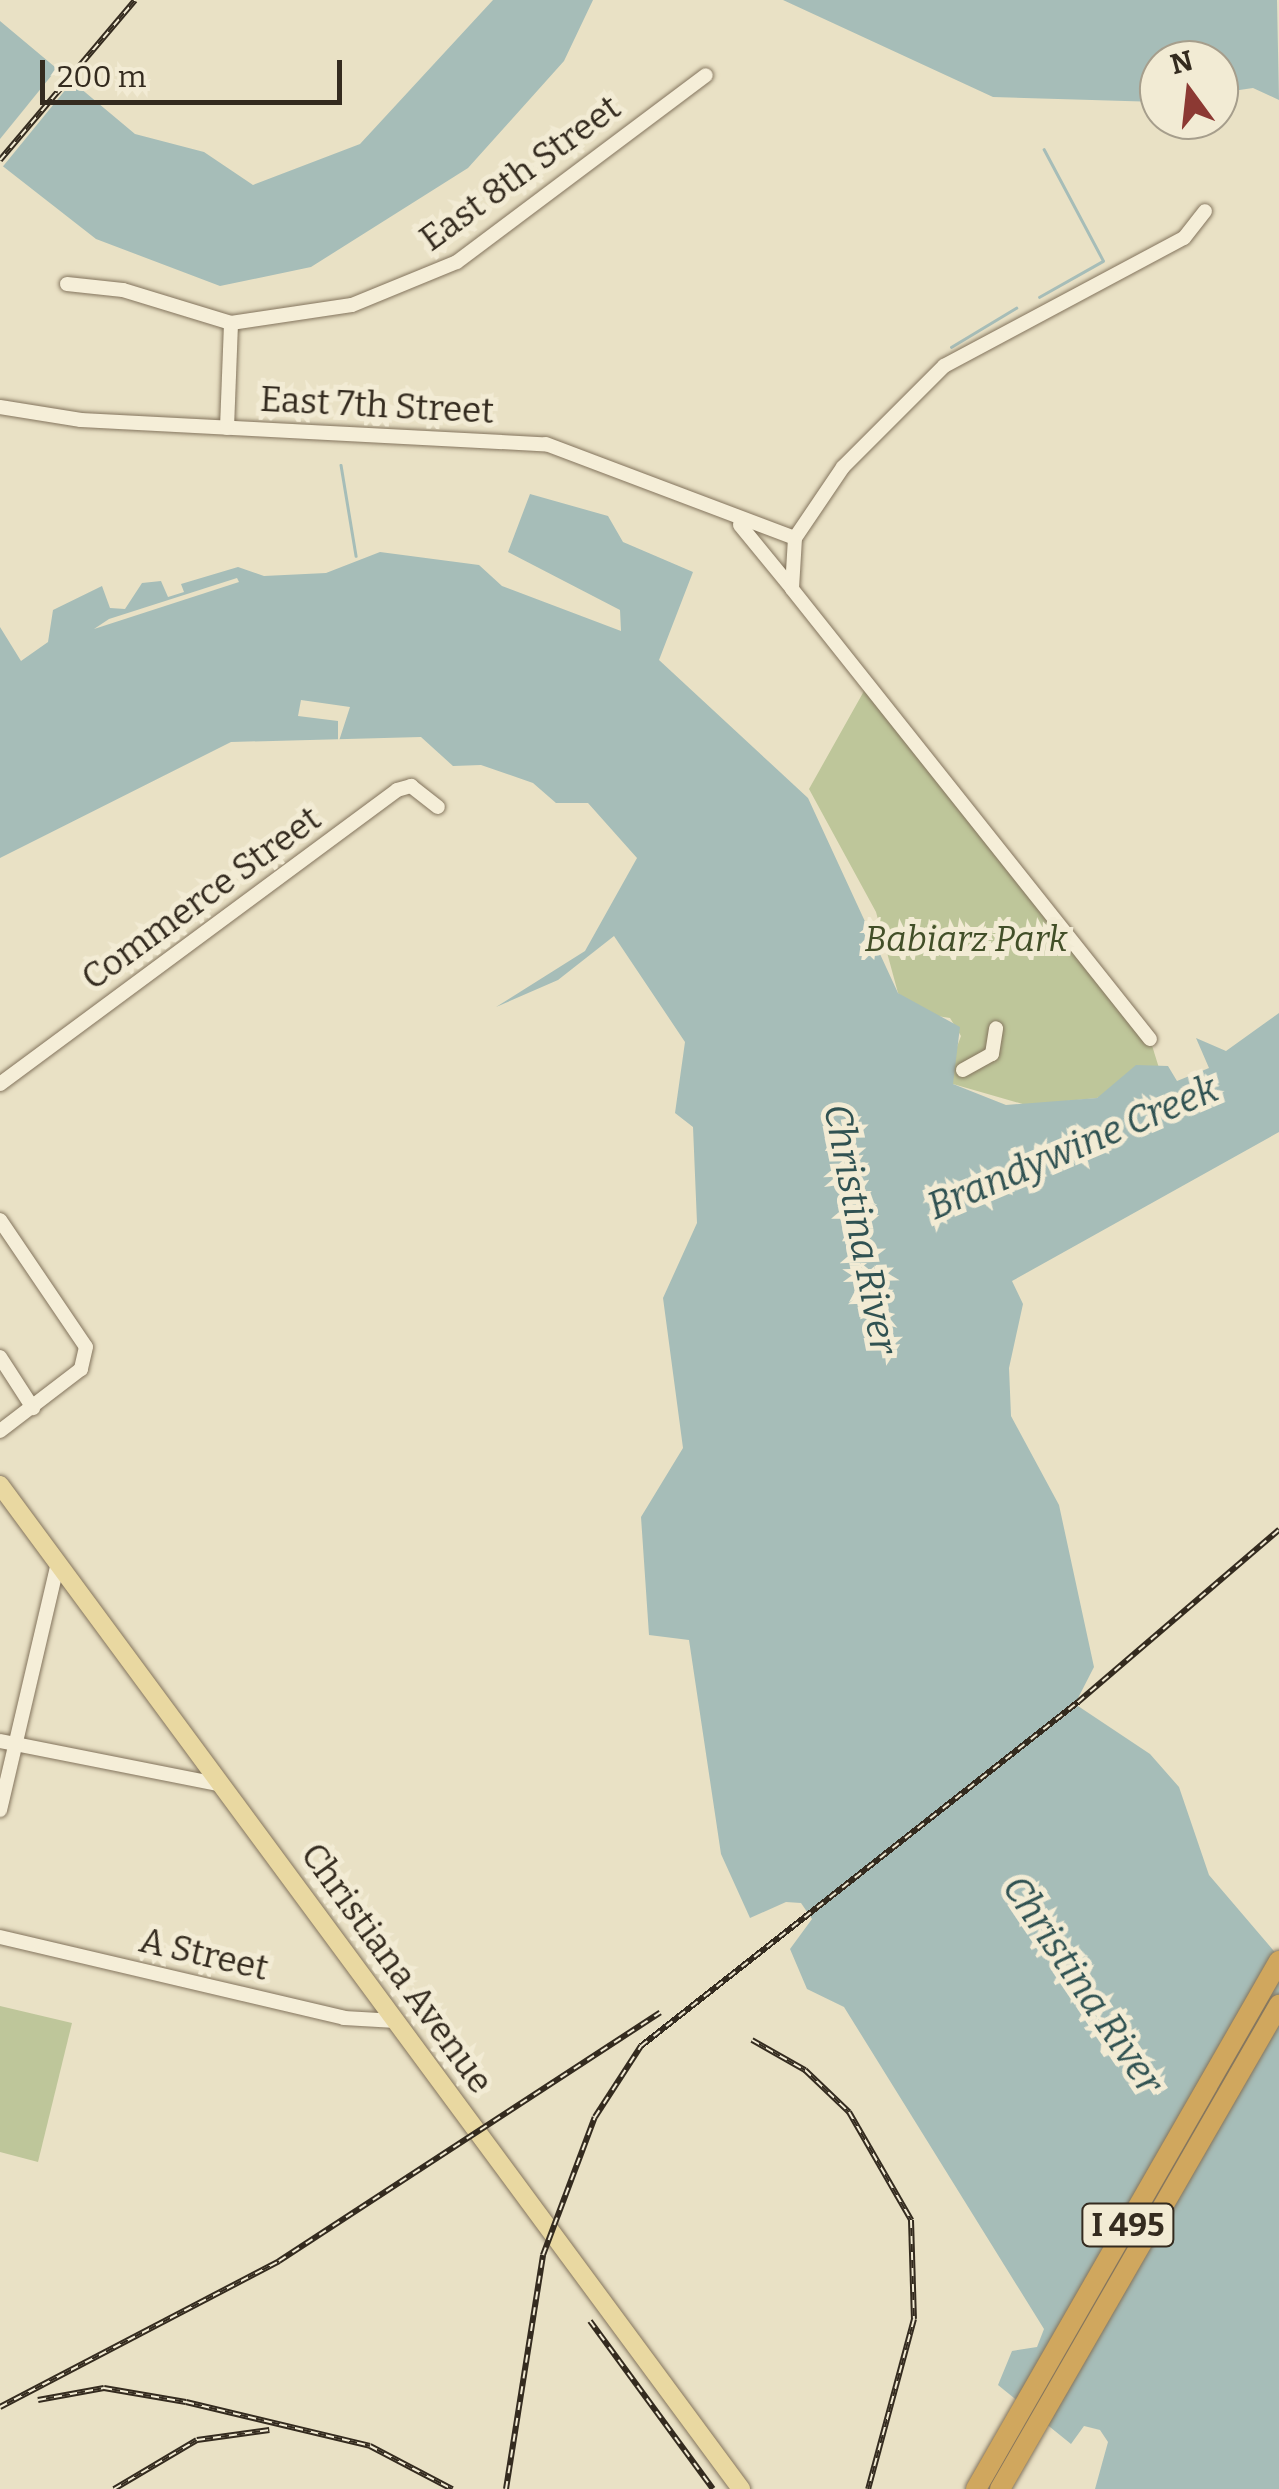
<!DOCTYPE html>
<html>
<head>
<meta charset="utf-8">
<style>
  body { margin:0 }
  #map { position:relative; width:1279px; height:2489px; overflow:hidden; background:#e9e1c5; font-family:Bitter,serif }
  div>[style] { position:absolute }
  .green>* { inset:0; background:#bec69a }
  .water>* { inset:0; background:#a6bdb8 }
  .pier>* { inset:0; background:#e9e1c5 }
  .stream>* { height:2.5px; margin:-1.25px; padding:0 1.25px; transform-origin:1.25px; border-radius:1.25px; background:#a6bdb8 }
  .roads { filter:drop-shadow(0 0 2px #83745d) drop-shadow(0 0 2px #83745d) }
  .minor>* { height:14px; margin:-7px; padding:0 7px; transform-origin:7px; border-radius:7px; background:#f5eed8 }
  .major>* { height:18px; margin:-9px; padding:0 9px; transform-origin:9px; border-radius:9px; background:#e9d8a1 }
  .highway>* { height:20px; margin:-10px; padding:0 10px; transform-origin:10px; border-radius:10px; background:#d0a75e }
  .rail>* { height:6px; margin-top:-3px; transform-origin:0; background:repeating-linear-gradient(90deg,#f2ebd4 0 8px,#342b1f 0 16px); box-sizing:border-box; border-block:2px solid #342b1f }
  span { translate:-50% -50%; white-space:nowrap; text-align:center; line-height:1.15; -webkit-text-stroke:10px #f2ebd4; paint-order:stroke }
  .shield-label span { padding:2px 8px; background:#f2ebd4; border:2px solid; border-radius:8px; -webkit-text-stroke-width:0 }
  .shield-label { font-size:32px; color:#342b1f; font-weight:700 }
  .street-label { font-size:35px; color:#342b1f }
  .park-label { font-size:35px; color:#424f28; font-style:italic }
  .water-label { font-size:38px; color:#305252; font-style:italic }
  .north { position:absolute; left:1139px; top:40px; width:100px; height:100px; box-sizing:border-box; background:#f2ebd4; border:2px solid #a69e8c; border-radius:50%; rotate:345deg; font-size:28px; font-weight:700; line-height:40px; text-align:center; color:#342b1f }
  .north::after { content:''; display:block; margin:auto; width:35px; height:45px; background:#8c3933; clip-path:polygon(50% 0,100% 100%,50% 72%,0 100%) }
  .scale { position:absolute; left:40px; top:60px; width:302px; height:45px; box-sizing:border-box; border:5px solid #342b1f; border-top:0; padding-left:12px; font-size:30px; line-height:35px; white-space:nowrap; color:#342b1f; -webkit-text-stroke:8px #f2ebd4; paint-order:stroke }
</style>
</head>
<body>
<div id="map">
  <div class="green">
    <i style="clip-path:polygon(864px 691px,1150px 1039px,1159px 1068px,1097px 1098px,1026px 1105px,953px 1084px,949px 1068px,961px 1036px,950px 1018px,924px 1014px,898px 993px,876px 912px,809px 789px)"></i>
    <i style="clip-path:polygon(0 2006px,72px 2023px,38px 2162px,0 2152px)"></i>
  </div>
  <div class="water">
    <i style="clip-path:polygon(493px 0,593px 0,564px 61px,468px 168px,311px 267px,220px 286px,96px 239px,0 164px,0 21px,135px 134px,204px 152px,253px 185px,360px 144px)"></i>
    <i style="clip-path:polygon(783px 0,1277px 0,1279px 100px,1253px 88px,1219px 93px,1219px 60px,1159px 60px,1159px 102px,993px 97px)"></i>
    <i style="clip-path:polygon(530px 494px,608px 516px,623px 542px,693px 572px,659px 660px,808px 798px,898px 993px,960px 1027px,953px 1084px,1006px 1105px,1097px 1098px,1136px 1065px,1168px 1066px,1177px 1081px,1209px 1068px,1196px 1038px,1226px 1051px,1279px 1013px,1279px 1132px,1012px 1281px,1023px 1304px,1009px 1368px,1011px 1416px,1059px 1505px,1094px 1667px,1075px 1704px,1150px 1754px,1179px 1787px,1209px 1875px,1279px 1957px,1279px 2489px,1095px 2489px,1108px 2442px,1100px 2430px,1084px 2426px,1071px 2444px,998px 2385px,1012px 2351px,1037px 2347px,1044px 2329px,844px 2007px,807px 1989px,790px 1949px,812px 1919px,801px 1903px,786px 1902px,750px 1918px,721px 1854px,689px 1640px,649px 1635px,641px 1517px,683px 1448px,663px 1298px,697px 1223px,693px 1127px,675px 1113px,685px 1042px,614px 936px,558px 980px,496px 1007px,585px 951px,637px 858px,588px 803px,556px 803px,533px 783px,481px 765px,453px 766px,421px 737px,231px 742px,0 858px,0 627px,21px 661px,48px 642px,53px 610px,102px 586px,110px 608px,125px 609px,142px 583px,161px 581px,168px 597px,184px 592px,181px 584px,238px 567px,264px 576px,326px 573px,380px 552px,479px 565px,502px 586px,621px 631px,620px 610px,508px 552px)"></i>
  </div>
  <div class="pier">
    <i style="clip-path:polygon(56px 70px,71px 83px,0 170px,0 139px)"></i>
    <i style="clip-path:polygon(237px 578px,239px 582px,94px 629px,109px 619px)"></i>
    <i style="clip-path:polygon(301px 700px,350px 707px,338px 744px,338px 721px,298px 716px)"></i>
  </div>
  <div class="stream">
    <i style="left:1039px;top:297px;width:73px;rotate:-29.4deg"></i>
    <i style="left:1103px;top:261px;width:126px;rotate:-118deg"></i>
    <i style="left:951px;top:347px;width:76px;rotate:-31deg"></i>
    <i style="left:341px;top:465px;width:92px;rotate:80.6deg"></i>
  </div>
  <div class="roads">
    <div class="minor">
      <i style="left:67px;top:284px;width:56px;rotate:6.1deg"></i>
      <i style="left:123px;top:290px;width:113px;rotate:17deg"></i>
      <i style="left:231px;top:323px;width:122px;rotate:-8.5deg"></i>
      <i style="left:352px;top:305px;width:113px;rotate:-22.3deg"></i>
      <i style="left:457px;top:262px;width:311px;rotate:-36.9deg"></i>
      <i style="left:0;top:407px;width:82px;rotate:9.1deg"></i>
      <i style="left:81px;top:420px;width:466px;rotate:3deg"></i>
      <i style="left:546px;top:444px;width:266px;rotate:20.7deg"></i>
      <i style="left:227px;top:428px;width:105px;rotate:-87.8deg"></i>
      <i style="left:740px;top:525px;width:79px;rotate:50.7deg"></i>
      <i style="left:795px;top:538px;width:51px;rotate:93.4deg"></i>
      <i style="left:792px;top:589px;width:575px;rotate:51.5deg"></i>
      <i style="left:795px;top:538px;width:86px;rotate:-55.9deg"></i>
      <i style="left:843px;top:467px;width:143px;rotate:-45deg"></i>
      <i style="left:944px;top:366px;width:272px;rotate:-28.1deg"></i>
      <i style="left:1184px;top:238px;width:34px;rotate:-52deg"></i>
      <i style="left:963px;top:1070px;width:33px;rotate:-29deg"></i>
      <i style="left:992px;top:1054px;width:26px;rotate:-81deg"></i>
      <i style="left:0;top:1084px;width:494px;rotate:-36.5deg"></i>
      <i style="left:397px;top:790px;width:15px;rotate:-16deg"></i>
      <i style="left:411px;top:786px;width:34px;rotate:38deg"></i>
      <i style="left:0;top:1220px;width:153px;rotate:55.9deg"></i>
      <i style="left:86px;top:1347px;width:23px;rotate:103deg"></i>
      <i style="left:81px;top:1369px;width:102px;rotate:142.6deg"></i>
      <i style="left:0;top:1357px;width:61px;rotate:57.1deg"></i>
      <i style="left:0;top:1741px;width:226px;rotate:11.2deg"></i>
      <i style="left:0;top:1810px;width:254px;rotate:-76.8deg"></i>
      <i style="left:0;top:1937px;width:353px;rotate:13.2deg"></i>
      <i style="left:344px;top:2018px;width:52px;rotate:3.3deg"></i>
    </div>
    <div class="major">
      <i style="left:0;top:1485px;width:1248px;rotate:53.57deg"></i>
    </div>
    <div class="highway">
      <i style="left:976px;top:2489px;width:609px;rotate:-60.15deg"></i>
      <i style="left:1000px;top:2489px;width:559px;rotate:-60.04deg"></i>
    </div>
  </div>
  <div class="rail">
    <i style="left:0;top:160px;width:209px;rotate:-49.8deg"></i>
    <i style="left:752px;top:2040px;width:61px;rotate:29.5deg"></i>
    <i style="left:805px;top:2070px;width:61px;rotate:43.7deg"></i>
    <i style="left:849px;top:2112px;width:125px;rotate:60.1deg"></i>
    <i style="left:911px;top:2220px;width:99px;rotate:88.3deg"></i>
    <i style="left:914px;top:2319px;width:176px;rotate:105.1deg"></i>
    <i style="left:590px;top:2321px;width:208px;rotate:53.8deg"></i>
    <i style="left:38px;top:2400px;width:67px;rotate:-10.3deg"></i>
    <i style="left:104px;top:2388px;width:83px;rotate:9.7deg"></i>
    <i style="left:186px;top:2402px;width:189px;rotate:13.4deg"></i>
    <i style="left:370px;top:2446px;width:93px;rotate:27.7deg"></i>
    <i style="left:0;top:2407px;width:315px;rotate:-27.6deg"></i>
    <i style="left:279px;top:2261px;width:455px;rotate:-33.1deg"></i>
    <i style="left:114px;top:2489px;width:96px;rotate:-30.6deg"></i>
    <i style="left:197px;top:2440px;width:73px;rotate:-7.9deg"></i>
    <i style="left:506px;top:2489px;width:237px;rotate:-81deg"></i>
    <i style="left:543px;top:2255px;width:147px;rotate:-69.4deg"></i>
    <i style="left:595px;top:2117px;width:85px;rotate:-57.1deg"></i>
    <i style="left:641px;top:2046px;width:556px;rotate:-38.21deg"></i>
    <i style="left:1078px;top:1702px;width:265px;rotate:-40.6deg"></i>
  </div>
  <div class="shield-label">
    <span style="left:1128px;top:2225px">I 495</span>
  </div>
  <div class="street-label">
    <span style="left:520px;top:173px;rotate:-36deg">East 8th Street</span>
    <span style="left:377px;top:405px;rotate:3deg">East 7th Street</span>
    <span style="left:201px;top:898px;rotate:-36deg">Commerce Street</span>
    <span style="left:204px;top:1954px;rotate:13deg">A Street</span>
    <span style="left:397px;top:1968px;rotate:54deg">Christiana Avenue</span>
  </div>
  <div class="park-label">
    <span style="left:966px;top:939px">Babiarz Park</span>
  </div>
  <div class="water-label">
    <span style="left:1073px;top:1148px;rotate:-23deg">Brandywine Creek</span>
    <span style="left:860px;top:1229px;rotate:79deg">Christina River</span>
    <span style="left:1082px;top:1985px;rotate:56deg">Christina River</span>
  </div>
  <div class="north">N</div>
  <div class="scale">200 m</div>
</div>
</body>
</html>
